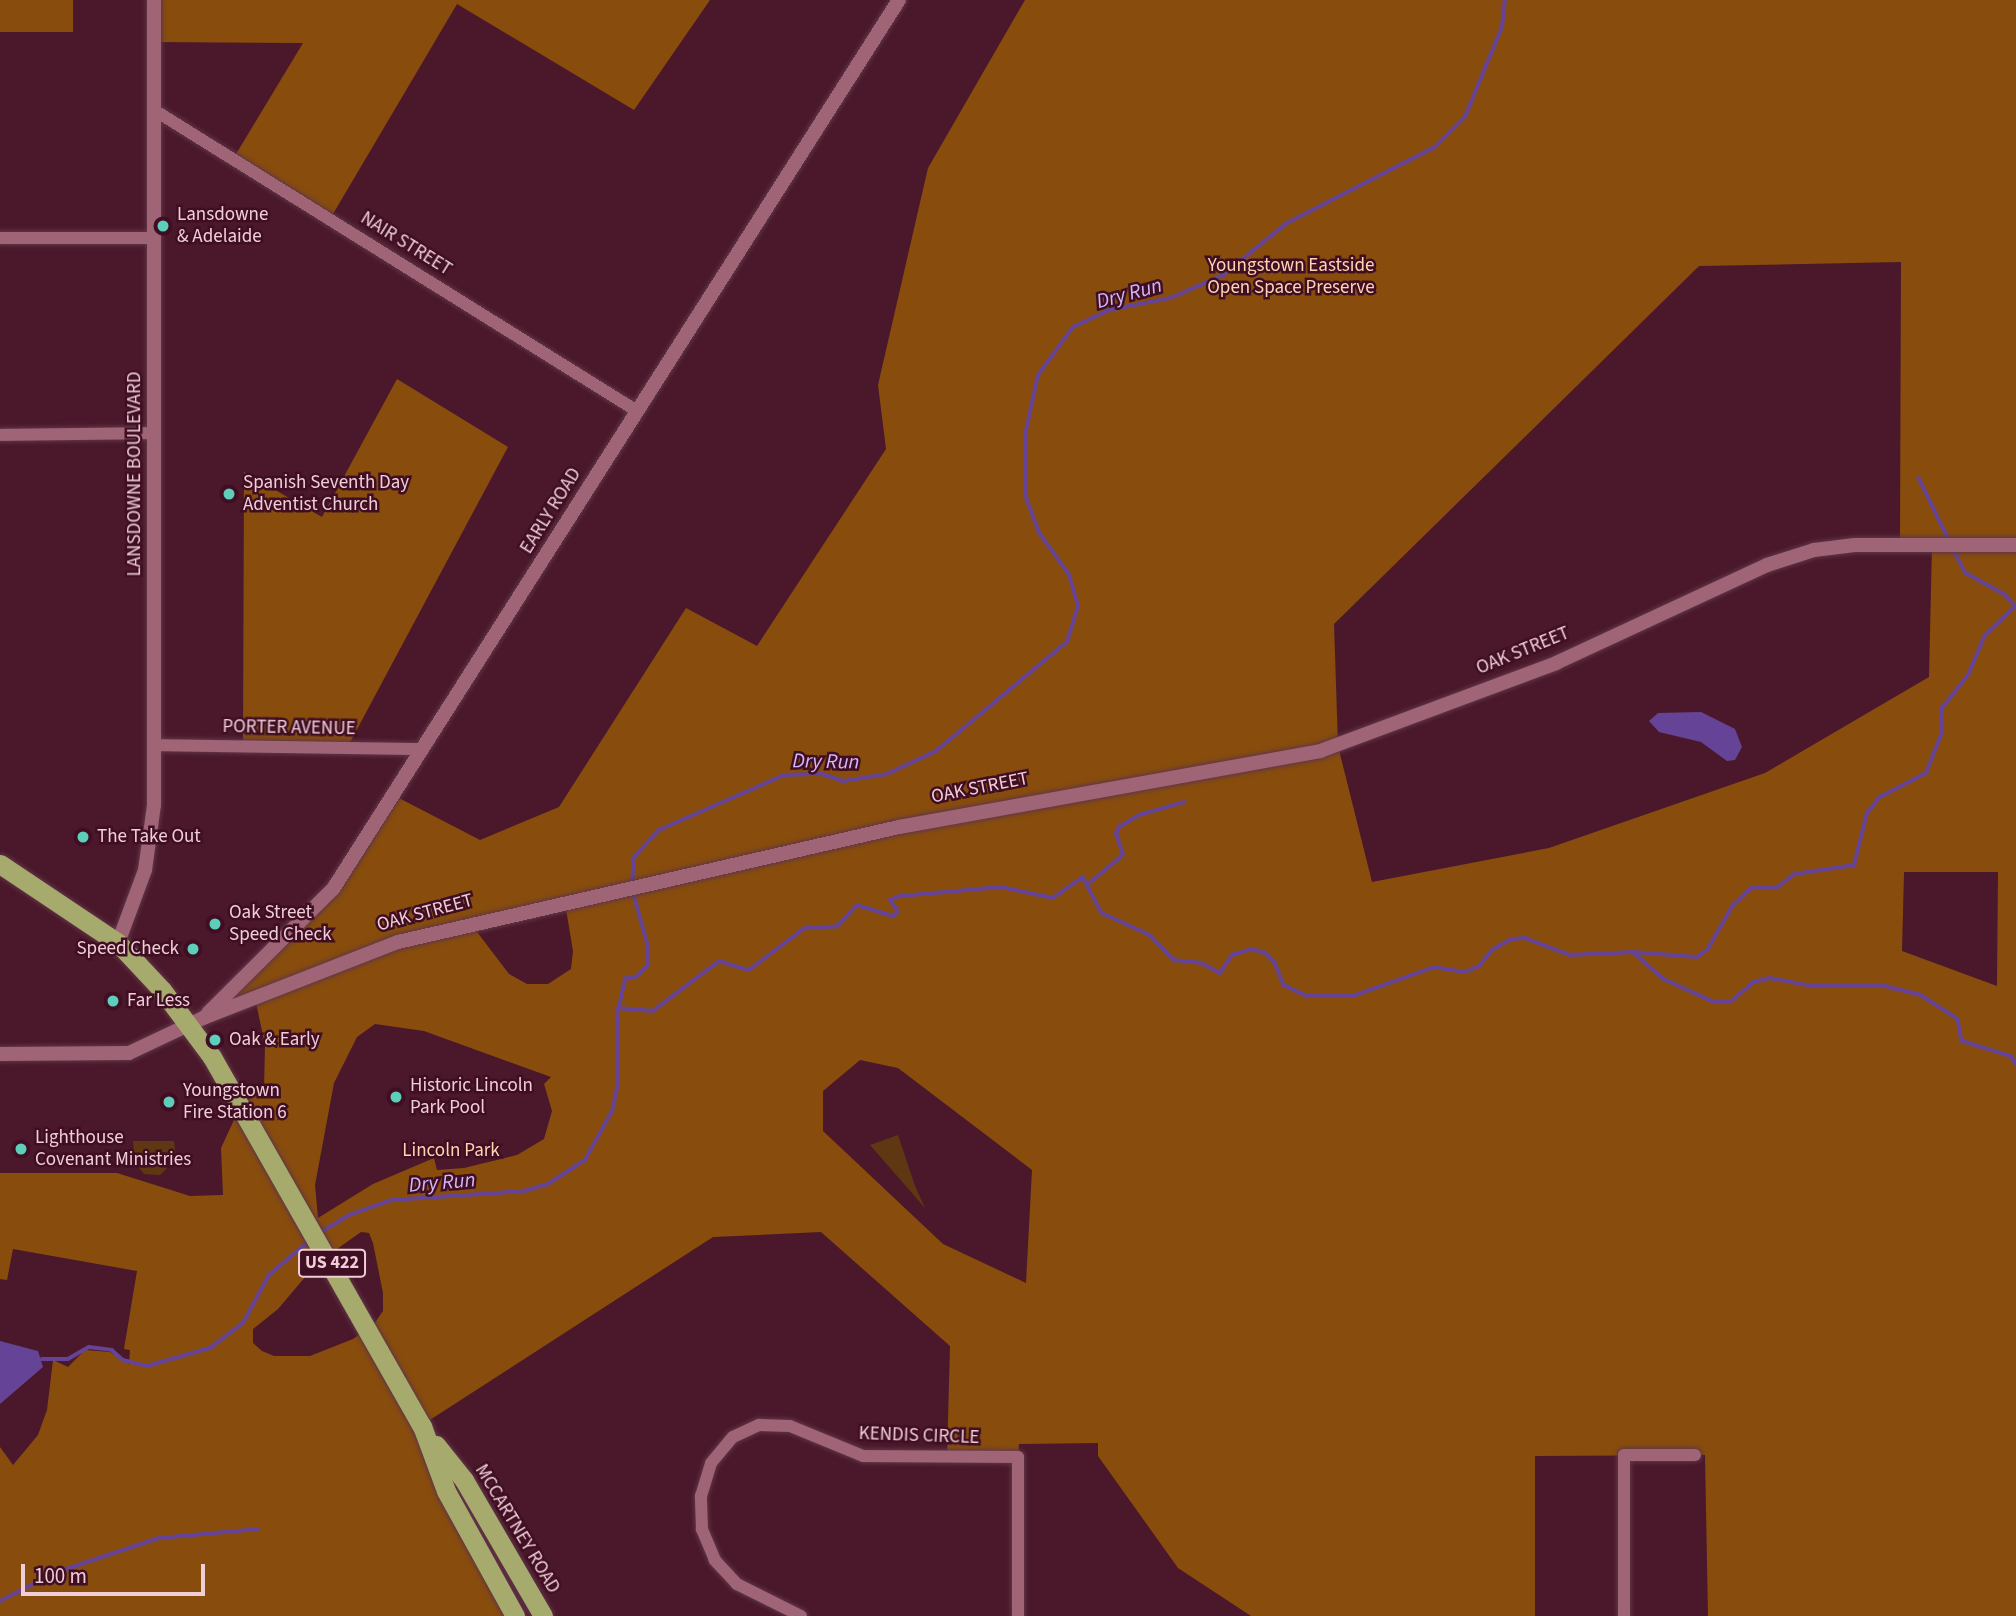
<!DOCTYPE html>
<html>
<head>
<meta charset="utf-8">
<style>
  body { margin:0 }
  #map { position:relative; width:2016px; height:1616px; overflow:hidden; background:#4b182b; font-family:"Source Sans 3",sans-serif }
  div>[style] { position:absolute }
  .green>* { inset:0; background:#5f3712 }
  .forest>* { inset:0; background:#884d0d; transform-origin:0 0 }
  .water>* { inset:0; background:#654397 }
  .stream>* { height:3.5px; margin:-1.75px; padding:0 1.75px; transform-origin:1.75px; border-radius:1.75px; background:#654397 }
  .roads { filter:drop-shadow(0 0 2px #603647) drop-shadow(0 0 2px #603647) }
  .minor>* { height:12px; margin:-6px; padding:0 6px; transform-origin:6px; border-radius:6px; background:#9f6476 }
  .tertiary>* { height:14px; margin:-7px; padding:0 7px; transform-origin:7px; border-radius:7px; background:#9f6476 }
  .trunk>* { height:19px; margin:-9.5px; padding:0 9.5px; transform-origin:9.5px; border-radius:9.5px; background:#a6aa6c }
  .dots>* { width:19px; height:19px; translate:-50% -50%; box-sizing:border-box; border:4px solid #3f0e22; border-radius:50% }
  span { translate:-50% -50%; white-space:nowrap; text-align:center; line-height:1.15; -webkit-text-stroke:5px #3f0e22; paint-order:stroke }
  .shield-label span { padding:2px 5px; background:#3f0e22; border:2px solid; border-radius:5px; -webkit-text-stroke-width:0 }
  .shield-label { font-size:18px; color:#f0ced7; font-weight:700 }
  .poi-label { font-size:19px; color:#f0ced7 }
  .left { translate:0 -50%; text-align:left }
  .right { translate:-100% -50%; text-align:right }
  .street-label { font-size:19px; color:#f0ced7 }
  .park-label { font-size:19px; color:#fed4b2 }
  .water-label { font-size:21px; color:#d0b8fd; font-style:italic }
  .scale { position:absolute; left:21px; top:1564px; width:184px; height:32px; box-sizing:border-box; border:4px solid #f0ced7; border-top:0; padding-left:9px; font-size:21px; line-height:24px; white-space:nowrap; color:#f0ced7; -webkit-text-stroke:5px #3f0e22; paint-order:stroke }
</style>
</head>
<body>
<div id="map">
  <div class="green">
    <i style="clip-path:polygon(898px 1135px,915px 1186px,925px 1208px,870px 1145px)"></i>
    <i style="clip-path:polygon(133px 1141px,174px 1141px,176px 1159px,160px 1175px,144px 1174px,135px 1163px)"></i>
  </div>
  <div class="forest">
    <i style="left:0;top:0;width:73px;height:32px"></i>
    <i style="clip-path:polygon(154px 0,710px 0,634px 110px,457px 4px,330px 219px,233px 159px,303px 43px,154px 42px)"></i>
    <i style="clip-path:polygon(evenodd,1025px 0,2016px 0,2016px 1616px,1708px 1616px,1705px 1455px,1535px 1456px,1535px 1616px,1251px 1616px,1178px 1568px,1098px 1456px,1098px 1443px,1019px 1444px,1018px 1457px,947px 1457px,950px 1346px,821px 1232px,713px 1237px,422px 1425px,515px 1616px,0 1616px,0 1447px,13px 1465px,38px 1435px,47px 1410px,53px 1360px,68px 1367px,85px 1350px,110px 1352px,129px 1364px,130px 1350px,124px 1349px,137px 1271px,13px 1249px,7px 1280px,0 1279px,0 1173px,117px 1173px,190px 1196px,223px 1195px,221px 1148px,241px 1105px,264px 1089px,265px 1045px,255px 998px,203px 1018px,317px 907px,393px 795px,480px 840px,559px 807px,686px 608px,757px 646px,886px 449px,878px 385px,928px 168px,1025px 0,1901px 262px,1900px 545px,1932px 546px,1929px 677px,1765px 773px,1549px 848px,1372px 882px,1338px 746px,1334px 624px,1699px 266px,1901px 262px,1025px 0,1904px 872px,1998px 872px,1997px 986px,1902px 951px,1904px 872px,1025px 0,565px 903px,573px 951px,571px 969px,548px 984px,527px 984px,509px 974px,471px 924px,565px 903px,1025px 0,375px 1024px,424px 1031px,551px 1077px,544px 1084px,552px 1111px,544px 1139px,517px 1155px,464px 1168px,437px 1170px,434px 1158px,373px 1184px,318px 1218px,315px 1185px,334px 1083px,357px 1037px,375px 1024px,1025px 0,860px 1060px,898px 1068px,1032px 1170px,1026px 1283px,943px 1244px,823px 1131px,823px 1091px,860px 1060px,1025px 0,361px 1232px,369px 1233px,373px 1243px,383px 1293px,383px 1311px,374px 1324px,353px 1339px,310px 1356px,274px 1356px,262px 1351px,253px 1343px,253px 1329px,278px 1309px,317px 1263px,361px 1232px)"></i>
    <i style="clip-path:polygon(397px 379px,508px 447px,347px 748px,243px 746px,244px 472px,322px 517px)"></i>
  </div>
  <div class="water">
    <i style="clip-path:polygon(1701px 712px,1735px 729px,1742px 747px,1735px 760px,1727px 761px,1701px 742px,1659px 732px,1649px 721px,1658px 713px)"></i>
    <i style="clip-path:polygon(0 1341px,38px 1351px,43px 1367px,0 1404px)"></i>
  </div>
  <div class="stream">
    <i style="left:1919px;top:478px;width:71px;rotate:64.2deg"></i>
    <i style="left:1953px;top:549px;width:27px;rotate:62deg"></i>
    <i style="left:1966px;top:573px;width:43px;rotate:28.9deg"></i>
    <i style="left:2004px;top:594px;width:16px;rotate:47deg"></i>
    <i style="left:1088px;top:884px;width:45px;rotate:-39.6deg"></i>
    <i style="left:1123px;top:855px;width:22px;rotate:-108deg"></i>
    <i style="left:1116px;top:834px;width:8px;rotate:-67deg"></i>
    <i style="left:1119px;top:827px;width:23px;rotate:-31deg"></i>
    <i style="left:1139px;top:815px;width:47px;rotate:-16.1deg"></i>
    <i style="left:632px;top:885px;width:28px;rotate:-86deg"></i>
    <i style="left:634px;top:857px;width:37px;rotate:-47deg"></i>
    <i style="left:659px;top:830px;width:137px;rotate:-23.7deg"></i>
    <i style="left:784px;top:775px;width:38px;rotate:-2deg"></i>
    <i style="left:822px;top:774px;width:23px;rotate:18deg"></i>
    <i style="left:844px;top:781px;width:44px;rotate:-9.2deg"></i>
    <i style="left:887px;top:774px;width:54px;rotate:-25.1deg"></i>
    <i style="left:936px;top:751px;width:170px;rotate:-39.8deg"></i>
    <i style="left:1067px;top:642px;width:38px;rotate:-73deg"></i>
    <i style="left:1078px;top:606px;width:32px;rotate:-106deg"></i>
    <i style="left:1069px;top:575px;width:52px;rotate:-125.5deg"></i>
    <i style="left:1039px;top:533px;width:40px;rotate:-110.2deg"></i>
    <i style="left:1025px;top:495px;width:60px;rotate:-90deg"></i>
    <i style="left:1025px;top:435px;width:61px;rotate:-77.8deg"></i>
    <i style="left:1038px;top:375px;width:59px;rotate:-53.9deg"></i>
    <i style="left:1073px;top:327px;width:40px;rotate:-25deg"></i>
    <i style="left:1109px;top:310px;width:63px;rotate:-11deg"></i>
    <i style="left:1171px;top:298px;width:57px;rotate:-23.9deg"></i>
    <i style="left:1223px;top:275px;width:82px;rotate:-39.1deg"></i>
    <i style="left:1287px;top:223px;width:166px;rotate:-27.2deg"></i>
    <i style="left:1435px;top:147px;width:42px;rotate:-45deg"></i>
    <i style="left:1465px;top:117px;width:97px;rotate:-67.7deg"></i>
    <i style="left:1502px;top:27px;width:27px;rotate:-84deg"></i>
    <i style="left:1633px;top:952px;width:41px;rotate:41.1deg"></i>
    <i style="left:1664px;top:979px;width:55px;rotate:24.7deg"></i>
    <i style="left:1714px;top:1002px;width:16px"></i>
    <i style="left:1730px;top:1002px;width:31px;rotate:-40deg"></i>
    <i style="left:1754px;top:982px;width:16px;rotate:-14deg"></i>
    <i style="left:1770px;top:978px;width:43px;rotate:10.8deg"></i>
    <i style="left:1812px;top:986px;width:69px;rotate:-0.8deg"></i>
    <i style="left:1881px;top:985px;width:41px;rotate:14deg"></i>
    <i style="left:1921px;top:995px;width:44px;rotate:33deg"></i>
    <i style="left:1958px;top:1019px;width:22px;rotate:80deg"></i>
    <i style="left:1962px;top:1041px;width:51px;rotate:17deg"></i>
    <i style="left:2011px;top:1056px;width:9px;rotate:58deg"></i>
    <i style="left:619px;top:1008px;width:34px;rotate:5deg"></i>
    <i style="left:653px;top:1011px;width:83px;rotate:-37.1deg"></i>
    <i style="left:719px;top:961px;width:31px;rotate:17deg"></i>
    <i style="left:749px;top:970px;width:70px;rotate:-36.9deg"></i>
    <i style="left:805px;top:928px;width:33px;rotate:-3deg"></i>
    <i style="left:838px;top:926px;width:28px;rotate:-48deg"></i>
    <i style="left:857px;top:905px;width:38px;rotate:17deg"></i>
    <i style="left:893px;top:916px;width:6px;rotate:-39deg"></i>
    <i style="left:898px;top:912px;width:14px;rotate:-124deg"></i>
    <i style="left:890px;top:900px;width:11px;rotate:-22deg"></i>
    <i style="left:900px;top:896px;width:101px;rotate:-5.1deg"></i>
    <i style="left:1001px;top:887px;width:53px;rotate:11.9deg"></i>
    <i style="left:1053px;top:898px;width:37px;rotate:-35deg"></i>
    <i style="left:1083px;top:877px;width:41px;rotate:62.2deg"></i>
    <i style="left:1102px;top:913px;width:53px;rotate:24.6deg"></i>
    <i style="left:1150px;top:935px;width:35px;rotate:46deg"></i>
    <i style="left:1174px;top:960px;width:28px;rotate:6deg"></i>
    <i style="left:1202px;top:963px;width:21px;rotate:29deg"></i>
    <i style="left:1220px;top:973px;width:22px;rotate:-56deg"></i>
    <i style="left:1232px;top:955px;width:21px;rotate:-17deg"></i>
    <i style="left:1252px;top:949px;width:15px;rotate:16deg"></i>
    <i style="left:1266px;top:953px;width:13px;rotate:48deg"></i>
    <i style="left:1275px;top:963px;width:24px;rotate:68deg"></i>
    <i style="left:1284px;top:985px;width:25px;rotate:26deg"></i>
    <i style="left:1307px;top:996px;width:49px;rotate:-1.2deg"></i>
    <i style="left:1356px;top:995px;width:83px;rotate:-19.7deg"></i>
    <i style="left:1434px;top:967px;width:31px;rotate:9deg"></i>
    <i style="left:1465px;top:972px;width:15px;rotate:-23deg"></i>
    <i style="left:1479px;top:966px;width:21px;rotate:-51deg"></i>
    <i style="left:1492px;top:950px;width:22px;rotate:-30deg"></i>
    <i style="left:1511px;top:939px;width:14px;rotate:-4deg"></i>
    <i style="left:1525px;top:938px;width:48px;rotate:20.7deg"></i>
    <i style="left:1570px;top:955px;width:63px;rotate:-2.7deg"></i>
    <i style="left:1633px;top:952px;width:64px;rotate:4.5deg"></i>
    <i style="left:1697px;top:957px;width:12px;rotate:-35deg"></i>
    <i style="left:1707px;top:950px;width:52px;rotate:-60deg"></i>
    <i style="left:1733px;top:905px;width:25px;rotate:-43deg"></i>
    <i style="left:1751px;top:888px;width:26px"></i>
    <i style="left:1777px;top:888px;width:22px;rotate:-39deg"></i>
    <i style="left:1794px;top:874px;width:61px;rotate:-8.5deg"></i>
    <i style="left:1854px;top:865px;width:54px;rotate:-76deg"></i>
    <i style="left:1867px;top:813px;width:21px;rotate:-51deg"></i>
    <i style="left:1880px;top:797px;width:52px;rotate:-27.6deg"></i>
    <i style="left:1926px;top:773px;width:41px;rotate:-68.5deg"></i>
    <i style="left:1941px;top:735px;width:27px;rotate:-88deg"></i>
    <i style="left:1942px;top:708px;width:42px;rotate:-51.8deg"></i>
    <i style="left:1968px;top:675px;width:43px;rotate:-67deg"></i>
    <i style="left:1985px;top:635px;width:42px;rotate:-43.1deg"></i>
    <i style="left:321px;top:1232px;width:33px;rotate:-31deg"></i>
    <i style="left:349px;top:1215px;width:46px;rotate:-19.2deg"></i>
    <i style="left:392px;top:1200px;width:132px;rotate:-3.9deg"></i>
    <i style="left:524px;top:1191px;width:25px;rotate:-16deg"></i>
    <i style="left:548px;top:1184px;width:44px;rotate:-33deg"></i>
    <i style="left:585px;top:1160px;width:56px;rotate:-61.1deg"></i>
    <i style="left:612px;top:1111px;width:24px;rotate:-78deg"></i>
    <i style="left:617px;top:1088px;width:78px;rotate:-89.3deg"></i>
    <i style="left:618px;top:1010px;width:32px;rotate:-77deg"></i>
    <i style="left:625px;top:979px;width:13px;rotate:-13deg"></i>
    <i style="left:638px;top:976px;width:15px;rotate:-48deg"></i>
    <i style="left:648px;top:965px;width:18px;rotate:-90deg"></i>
    <i style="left:648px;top:947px;width:56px;rotate:-105.5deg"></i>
    <i style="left:42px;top:1359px;width:26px"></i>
    <i style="left:68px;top:1359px;width:24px;rotate:-30deg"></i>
    <i style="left:89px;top:1347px;width:23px;rotate:7deg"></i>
    <i style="left:112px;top:1350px;width:15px;rotate:42deg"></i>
    <i style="left:123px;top:1360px;width:25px;rotate:14deg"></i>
    <i style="left:147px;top:1366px;width:66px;rotate:-15.9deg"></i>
    <i style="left:210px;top:1348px;width:41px;rotate:-37.1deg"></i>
    <i style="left:243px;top:1323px;width:55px;rotate:-61.6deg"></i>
    <i style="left:269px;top:1275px;width:52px;rotate:-40.4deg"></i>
    <i style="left:0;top:1601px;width:64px;rotate:-27deg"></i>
    <i style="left:57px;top:1572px;width:108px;rotate:-18.4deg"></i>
    <i style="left:159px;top:1538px;width:99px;rotate:-5.2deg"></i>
  </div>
  <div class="roads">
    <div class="minor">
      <i style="left:154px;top:110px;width:569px;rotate:31.93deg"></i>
      <i style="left:0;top:238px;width:154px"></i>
      <i style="left:0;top:435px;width:154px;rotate:-0.7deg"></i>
      <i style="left:154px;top:745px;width:269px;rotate:0.9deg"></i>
      <i style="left:801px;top:1616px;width:72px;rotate:-153.4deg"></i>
      <i style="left:737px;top:1584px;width:33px;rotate:-133deg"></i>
      <i style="left:715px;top:1560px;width:34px;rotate:-113deg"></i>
      <i style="left:702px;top:1529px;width:33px;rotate:-92deg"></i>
      <i style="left:701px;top:1496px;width:34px;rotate:-73deg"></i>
      <i style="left:711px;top:1463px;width:34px;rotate:-50deg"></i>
      <i style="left:733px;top:1437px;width:29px;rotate:-25deg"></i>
      <i style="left:759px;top:1425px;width:31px;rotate:2deg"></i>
      <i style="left:790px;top:1426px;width:79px;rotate:22.3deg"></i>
      <i style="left:863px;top:1456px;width:155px;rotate:0.4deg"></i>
      <i style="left:1018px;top:1457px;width:159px;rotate:90deg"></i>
      <i style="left:1624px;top:1616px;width:161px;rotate:-90deg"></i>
      <i style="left:1624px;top:1455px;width:71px"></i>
    </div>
    <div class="tertiary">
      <i style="left:118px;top:943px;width:78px;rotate:-69.7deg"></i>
      <i style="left:145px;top:870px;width:66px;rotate:-82.1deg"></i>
      <i style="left:154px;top:805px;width:805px;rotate:-90deg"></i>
      <i style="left:208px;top:1013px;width:176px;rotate:-44.8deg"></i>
      <i style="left:333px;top:889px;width:1054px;rotate:-57.52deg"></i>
      <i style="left:0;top:1054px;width:129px;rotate:-0.4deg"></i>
      <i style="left:129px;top:1053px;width:82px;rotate:-25.3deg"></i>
      <i style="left:203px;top:1018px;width:209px;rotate:-21.3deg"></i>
      <i style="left:398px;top:942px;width:514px;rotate:-12.93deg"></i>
      <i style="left:899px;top:827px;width:428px;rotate:-10.2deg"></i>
      <i style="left:1320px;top:751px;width:252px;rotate:-20.4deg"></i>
      <i style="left:1556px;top:663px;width:233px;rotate:-24.9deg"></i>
      <i style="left:1767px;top:565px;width:49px;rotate:-17.7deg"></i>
      <i style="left:1814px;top:550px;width:41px;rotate:-7deg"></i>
      <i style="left:1855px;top:545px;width:161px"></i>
    </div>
    <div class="trunk">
      <i style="left:0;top:864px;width:142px;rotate:33.8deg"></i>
      <i style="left:118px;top:943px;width:64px;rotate:46.9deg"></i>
      <i style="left:162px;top:990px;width:84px;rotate:53.3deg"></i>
      <i style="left:212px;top:1057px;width:425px;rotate:60.4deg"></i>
      <i style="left:422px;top:1426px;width:69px;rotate:69.7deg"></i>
      <i style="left:446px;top:1491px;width:143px;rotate:61.1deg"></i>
      <i style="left:436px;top:1445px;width:45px;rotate:51.3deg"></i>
      <i style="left:464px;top:1480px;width:157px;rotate:59.8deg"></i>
    </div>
  </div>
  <div class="dots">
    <i style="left:163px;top:226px;background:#5cceba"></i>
    <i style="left:229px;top:494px;background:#5cceba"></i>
    <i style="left:83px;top:837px;background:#5cceba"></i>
    <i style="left:215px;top:924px;background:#5cceba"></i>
    <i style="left:193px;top:949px;background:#5cceba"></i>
    <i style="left:113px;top:1001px;background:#5cceba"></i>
    <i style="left:215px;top:1040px;background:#5cceba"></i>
    <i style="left:396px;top:1097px;background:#5cceba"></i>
    <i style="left:169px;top:1102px;background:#5cceba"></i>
    <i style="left:21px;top:1149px;background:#5cceba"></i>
  </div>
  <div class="shield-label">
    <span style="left:332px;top:1263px">US 422</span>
  </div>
  <div class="poi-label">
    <span class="left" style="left:177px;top:226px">Lansdowne<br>&amp; Adelaide</span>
    <span class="left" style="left:243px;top:494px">Spanish Seventh Day<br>Adventist Church</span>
    <span class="left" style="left:97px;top:837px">The Take Out</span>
    <span class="left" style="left:229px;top:924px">Oak Street<br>Speed Check</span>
    <span class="right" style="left:179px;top:949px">Speed Check</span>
    <span class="left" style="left:127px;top:1001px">Far Less</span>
    <span class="left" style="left:229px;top:1040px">Oak &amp; Early</span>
    <span class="left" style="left:410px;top:1097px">Historic Lincoln<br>Park Pool</span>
    <span class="left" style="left:183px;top:1102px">Youngstown<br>Fire Station 6</span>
    <span class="left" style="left:35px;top:1149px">Lighthouse<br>Covenant Ministries</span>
  </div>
  <div class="street-label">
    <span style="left:406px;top:244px;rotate:32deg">NAIR STREET</span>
    <span style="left:135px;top:474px;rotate:-90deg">LANSDOWNE BOULEVARD</span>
    <span style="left:551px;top:511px;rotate:-58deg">EARLY ROAD</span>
    <span style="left:1523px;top:651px;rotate:-22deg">OAK STREET</span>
    <span style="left:289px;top:728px;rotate:1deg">PORTER AVENUE</span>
    <span style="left:980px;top:788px;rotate:-11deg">OAK STREET</span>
    <span style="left:425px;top:913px;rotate:-15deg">OAK STREET</span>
    <span style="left:919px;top:1436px;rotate:2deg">KENDIS CIRCLE</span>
    <span style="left:517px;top:1529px;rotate:59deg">MCCARTNEY ROAD</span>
  </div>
  <div class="park-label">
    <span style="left:1291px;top:277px">Youngstown Eastside<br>Open Space Preserve</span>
    <span style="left:451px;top:1151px">Lincoln Park</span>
  </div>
  <div class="water-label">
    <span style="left:1129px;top:293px;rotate:-15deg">Dry Run</span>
    <span style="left:826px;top:761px;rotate:1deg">Dry Run</span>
    <span style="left:442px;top:1182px;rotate:-5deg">Dry Run</span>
  </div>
  <div class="scale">100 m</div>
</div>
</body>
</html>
